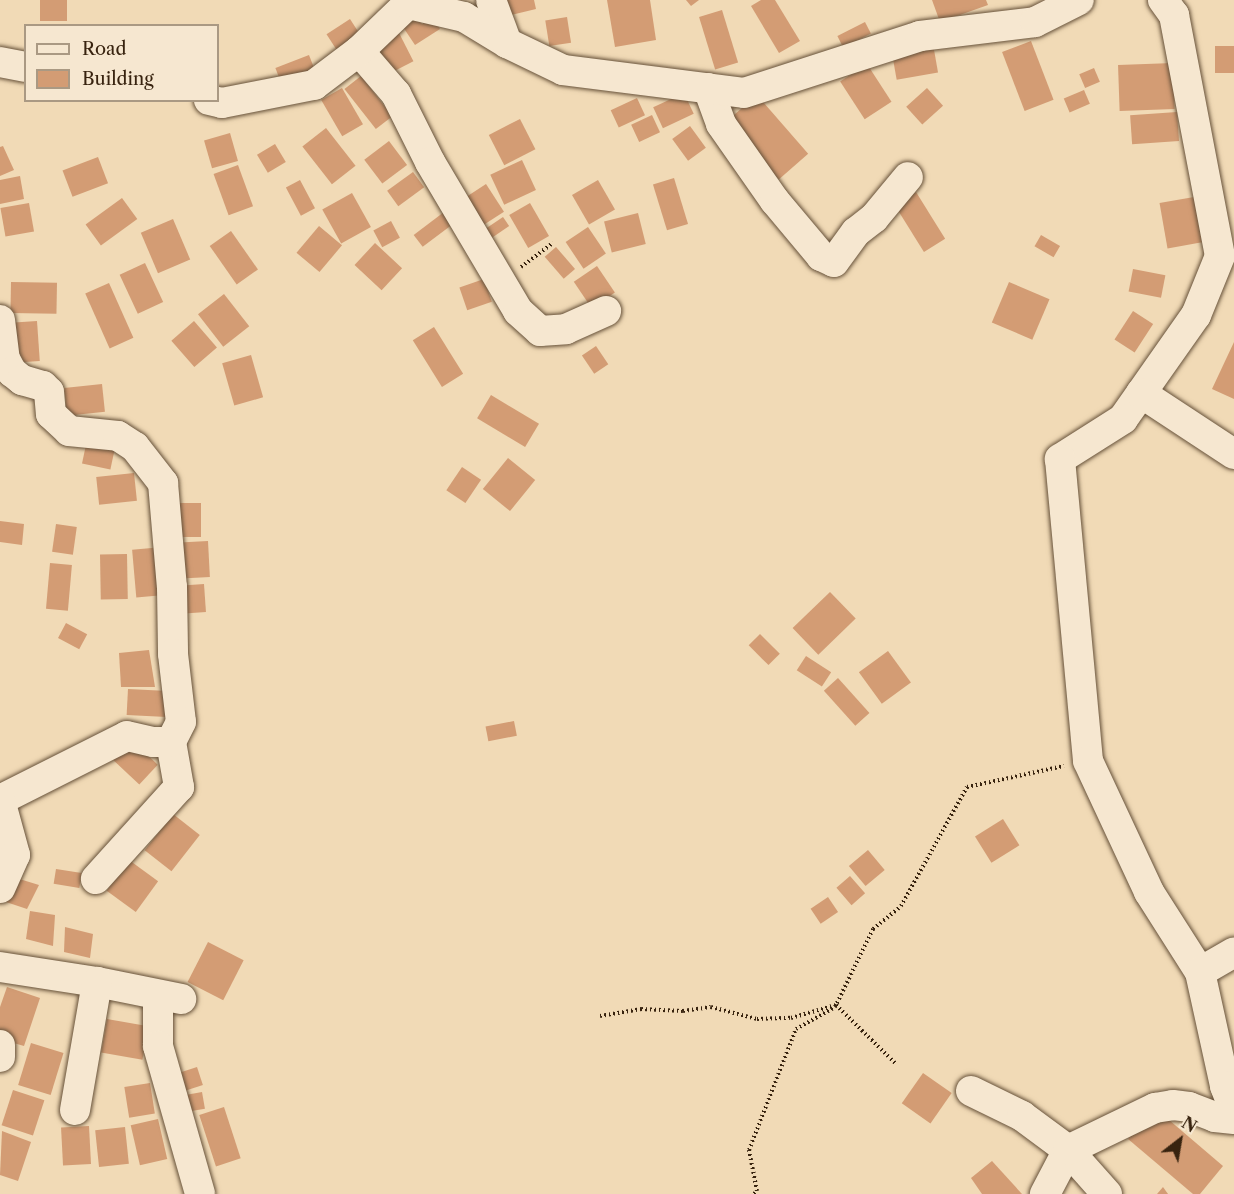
<!DOCTYPE html>
<html>
<head>
<meta charset="utf-8">
<style>
  body { margin:0 }
  #map { position:relative; width:1234px; height:1194px; overflow:hidden; background:#f1dab6; font-family:"Libre Caslon Text",serif }
  div>[style] { position:absolute }
  .building>* { inset:0; background:#d39c74; transform-origin:0 0 }
  .path>* { height:4px; margin-top:-2px; transform-origin:0; background:repeating-linear-gradient(90deg,#38230f 0 1.5px,transparent 0 4.5px) }
  .roads { filter:drop-shadow(0 0 2px #665139) drop-shadow(0 0 2px #665139) }
  .minor>* { height:30px; margin:-15px; padding:0 15px; transform-origin:15px; border-radius:15px; background:#f6e7d0 }
  span { translate:-50% -50%; white-space:nowrap; text-align:center; line-height:1.15; -webkit-text-stroke:4.5px #f6e7d0; paint-order:stroke }
  .legend { position:absolute; left:24px; top:24px; width:195px; height:78px; box-sizing:border-box; background:#f6e7d0; border:2px solid #aa9983; margin:0; padding:8px 10px; list-style:none; font-size:18px; color:#38230f }
  .legend li { display:flex; align-items:center; gap:12px; height:30px }
  .legend b { width:30px; border:2px solid #aa9983 }
  .north { position:absolute; left:1150px; top:1110px; width:60px; height:60px; -webkit-text-stroke:4px #f6e7d0; paint-order:stroke; rotate:31deg; font-size:16px; font-weight:700; line-height:24px; text-align:center; color:#38230f }
  .north::after { content:''; display:block; margin:auto; width:21px; height:27px; background:#38230f; clip-path:polygon(50% 0,100% 100%,50% 72%,0 100%) }
</style>
</head>
<body>
<div id="map">
  <div class="building">
    <i style="left:40px;top:0;width:27px;height:21px"></i>
    <i style="clip-path:polygon(494px 0,534px 0,536px 9px,498px 18px)"></i>
    <i style="clip-path:polygon(607px 0,650px 0,656px 40px,615px 47px)"></i>
    <i style="clip-path:polygon(686px 0,699px 0,691px 6px)"></i>
    <i style="clip-path:polygon(761px 0,775px 0,800px 41px,779px 53px,751px 6px)"></i>
    <i style="clip-path:polygon(932px 0,986px 0,988px 5px,940px 22px)"></i>
    <i style="left:722px;top:10px;width:55px;height:24px;rotate:73deg"></i>
    <i style="clip-path:polygon(414px 11px,422px 24px,433px 17px,440px 29px,415px 45px,399px 21px)"></i>
    <i style="left:567px;top:17px;width:26px;height:22px;rotate:81deg"></i>
    <i style="left:350px;top:19px;width:27px;height:28px;rotate:57deg"></i>
    <i style="left:865px;top:22px;width:13px;height:31px;rotate:63deg"></i>
    <i style="left:398px;top:31px;width:34px;height:34px;rotate:63deg"></i>
    <i style="left:1031px;top:41px;width:63px;height:31px;rotate:69deg"></i>
    <i style="left:933px;top:44px;width:29px;height:42px;rotate:80deg"></i>
    <i style="left:1234px;top:46px;width:27px;height:19px;rotate:90deg"></i>
    <i style="left:309px;top:55px;width:17px;height:36px;rotate:69deg"></i>
    <i style="left:1173px;top:63px;width:46px;height:55px;rotate:88deg"></i>
    <i style="left:867px;top:64px;width:45px;height:32px;rotate:57deg"></i>
    <i style="left:1094px;top:68px;width:15px;height:16px;rotate:67deg"></i>
    <i style="left:361px;top:76px;width:51px;height:21px;rotate:52deg"></i>
    <i style="left:342px;top:88px;width:42px;height:24px;rotate:60deg"></i>
    <i style="left:927px;top:88px;width:24px;height:28px;rotate:48deg"></i>
    <i style="left:1084px;top:90px;width:15px;height:22px;rotate:67deg"></i>
    <i style="left:684px;top:93px;width:23px;height:34px;rotate:65deg"></i>
    <i style="left:757px;top:95px;width:78px;height:39px;rotate:49deg"></i>
    <i style="left:637px;top:98px;width:19px;height:29px;rotate:65deg"></i>
    <i style="left:1177px;top:112px;width:29px;height:47px;rotate:86deg"></i>
    <i style="left:652px;top:115px;width:19px;height:23px;rotate:65deg"></i>
    <i style="left:520px;top:119px;width:34px;height:35px;rotate:63deg"></i>
    <i style="left:690px;top:126px;width:27px;height:22px;rotate:54deg"></i>
    <i style="left:326px;top:128px;width:48px;height:30px;rotate:52deg"></i>
    <i style="left:230px;top:133px;width:29px;height:27px;rotate:74deg"></i>
    <i style="left:389px;top:141px;width:30px;height:31px;rotate:53deg"></i>
    <i style="left:275px;top:144px;width:21px;height:21px;rotate:59deg"></i>
    <i style="clip-path:polygon(3px 146px,14px 170px,0 176px,0 147px)"></i>
    <i style="left:98px;top:157px;width:28px;height:38px;rotate:69deg"></i>
    <i style="left:522px;top:160px;width:33px;height:35px;rotate:65deg"></i>
    <i style="left:238px;top:165px;width:44px;height:26px;rotate:70deg"></i>
    <i style="left:413px;top:172px;width:19px;height:32px;rotate:54deg"></i>
    <i style="clip-path:polygon(20px 176px,24px 199px,0 204px,0 180px)"></i>
    <i style="left:674px;top:178px;width:48px;height:22px;rotate:73deg"></i>
    <i style="left:300px;top:180px;width:32px;height:16px;rotate:62deg"></i>
    <i style="left:598px;top:180px;width:34px;height:30px;rotate:60deg"></i>
    <i style="left:486px;top:184px;width:33px;height:31px;rotate:57deg"></i>
    <i style="left:916px;top:192px;width:55px;height:25px;rotate:58deg"></i>
    <i style="left:352px;top:193px;width:39px;height:34px;rotate:61deg"></i>
    <i style="left:1194px;top:197px;width:46px;height:35px;rotate:80deg"></i>
    <i style="left:122px;top:198px;width:26px;height:45px;rotate:54deg"></i>
    <i style="left:29px;top:203px;width:29px;height:29px;rotate:80deg"></i>
    <i style="left:530px;top:203px;width:38px;height:24px;rotate:60deg"></i>
    <i style="left:448px;top:209px;width:15px;height:43px;rotate:53deg"></i>
    <i style="left:638px;top:213px;width:32px;height:35px;rotate:76deg"></i>
    <i style="left:503px;top:217px;width:11px;height:26px;rotate:56deg"></i>
    <i style="left:173px;top:219px;width:44px;height:35px;rotate:67deg"></i>
    <i style="left:391px;top:221px;width:19px;height:20px;rotate:62deg"></i>
    <i style="left:319px;top:226px;width:30px;height:35px;rotate:40deg"></i>
    <i style="left:588px;top:227px;width:32px;height:27px;rotate:56deg"></i>
    <i style="left:231px;top:231px;width:47px;height:26px;rotate:55deg"></i>
    <i style="left:1041px;top:235px;width:22px;height:13px;rotate:30deg"></i>
    <i style="left:375px;top:243px;width:37px;height:30px;rotate:43deg"></i>
    <i style="left:556px;top:247px;width:29px;height:15px;rotate:49deg"></i>
    <i style="left:145px;top:263px;width:43px;height:28px;rotate:65deg"></i>
    <i style="left:597px;top:266px;width:32px;height:28px;rotate:56deg"></i>
    <i style="left:1133px;top:269px;width:33px;height:23px;rotate:11deg"></i>
    <i style="left:484px;top:279px;width:24px;height:26px;rotate:71deg"></i>
    <i style="left:11px;top:282px;width:46px;height:31px;rotate:1deg"></i>
    <i style="left:1009px;top:282px;width:44px;height:44px;rotate:23deg"></i>
    <i style="left:109px;top:283px;width:60px;height:26px;rotate:66deg"></i>
    <i style="left:224px;top:294px;width:41px;height:33px;rotate:52deg"></i>
    <i style="left:1133px;top:311px;width:24px;height:34px;rotate:33deg"></i>
    <i style="left:37px;top:321px;width:40px;height:30px;rotate:86deg"></i>
    <i style="left:194px;top:321px;width:35px;height:30px;rotate:49deg"></i>
    <i style="left:434px;top:327px;width:55px;height:25px;rotate:58deg"></i>
    <i style="clip-path:polygon(1234px 342px,1234px 399px,1212px 389px)"></i>
    <i style="left:596px;top:346px;width:22px;height:17px;rotate:56deg"></i>
    <i style="left:251px;top:355px;width:44px;height:30px;rotate:74deg"></i>
    <i style="left:102px;top:384px;width:28px;height:38px;rotate:84deg"></i>
    <i style="left:491px;top:395px;width:56px;height:27px;rotate:31deg"></i>
    <i style="left:87px;top:440px;width:29px;height:24px;rotate:12deg"></i>
    <i style="left:508px;top:458px;width:35px;height:40px;rotate:39deg"></i>
    <i style="left:462px;top:467px;width:23px;height:28px;rotate:34deg"></i>
    <i style="left:134px;top:473px;width:28px;height:38px;rotate:84deg"></i>
    <i style="left:171px;top:503px;width:30px;height:34px"></i>
    <i style="clip-path:polygon(0 521px,24px 524px,22px 545px,0 542px)"></i>
    <i style="left:56px;top:524px;width:21px;height:28px;rotate:8deg"></i>
    <i style="left:208px;top:541px;width:36px;height:33px;rotate:87deg"></i>
    <i style="left:163px;top:547px;width:48px;height:31px;rotate:85deg"></i>
    <i style="left:127px;top:554px;width:45px;height:27px;rotate:89deg"></i>
    <i style="left:50px;top:563px;width:22px;height:46px;rotate:5deg"></i>
    <i style="left:204px;top:584px;width:28px;height:25px;rotate:86deg"></i>
    <i style="left:830px;top:592px;width:37px;height:52px;rotate:46deg"></i>
    <i style="left:66px;top:623px;width:24px;height:17px;rotate:28deg"></i>
    <i style="left:760px;top:634px;width:28px;height:16px;rotate:45deg"></i>
    <i style="clip-path:polygon(149px 650px,155px 687px,121px 687px,119px 653px)"></i>
    <i style="left:888px;top:651px;width:39px;height:36px;rotate:54deg"></i>
    <i style="left:806px;top:656px;width:30px;height:17px;rotate:33deg"></i>
    <i style="left:838px;top:678px;width:47px;height:19px;rotate:48deg"></i>
    <i style="left:128px;top:689px;width:40px;height:26px;rotate:3deg"></i>
    <i style="left:514px;top:721px;width:15px;height:29px;rotate:79deg"></i>
    <i style="left:127px;top:736px;width:42px;height:27px;rotate:43deg"></i>
    <i style="left:173px;top:814px;width:34px;height:46px;rotate:38deg"></i>
    <i style="left:1003px;top:819px;width:31px;height:33px;rotate:58deg"></i>
    <i style="left:868px;top:850px;width:26px;height:25px;rotate:50deg"></i>
    <i style="left:129px;top:860px;width:36px;height:38px;rotate:36deg"></i>
    <i style="left:56px;top:869px;width:26px;height:15px;rotate:9deg"></i>
    <i style="left:850px;top:876px;width:23px;height:18px;rotate:49deg"></i>
    <i style="clip-path:polygon(13px 877px,39px 885px,27px 909px,0 900px)"></i>
    <i style="left:828px;top:897px;width:18px;height:21px;rotate:56deg"></i>
    <i style="clip-path:polygon(30px 911px,55px 915px,53px 946px,26px 939px)"></i>
    <i style="clip-path:polygon(65px 927px,93px 934px,90px 958px,64px 952px)"></i>
    <i style="left:208px;top:942px;width:40px;height:45px;rotate:27deg"></i>
    <i style="clip-path:polygon(7px 987px,40px 998px,24px 1046px,0 1039px,0 1007px)"></i>
    <i style="left:107px;top:1019px;width:42px;height:34px;rotate:10deg"></i>
    <i style="left:31px;top:1043px;width:34px;height:44px;rotate:17deg"></i>
    <i style="left:197px;top:1067px;width:19px;height:21px;rotate:72deg"></i>
    <i style="left:923px;top:1073px;width:35px;height:37px;rotate:35deg"></i>
    <i style="left:150px;top:1083px;width:31px;height:26px;rotate:81deg"></i>
    <i style="left:13px;top:1090px;width:33px;height:37px;rotate:18deg"></i>
    <i style="left:202px;top:1092px;width:17px;height:18px;rotate:80deg"></i>
    <i style="left:224px;top:1107px;width:54px;height:26px;rotate:72deg"></i>
    <i style="clip-path:polygon(1155px 1108px,1223px 1166px,1200px 1194px,1193px 1194px,1128px 1139px)"></i>
    <i style="left:158px;top:1119px;width:41px;height:28px;rotate:77deg"></i>
    <i style="left:89px;top:1126px;width:38px;height:28px;rotate:87deg"></i>
    <i style="left:125px;top:1127px;width:37px;height:30px;rotate:84deg"></i>
    <i style="clip-path:polygon(2px 1131px,31px 1142px,18px 1181px,0 1175px)"></i>
    <i style="clip-path:polygon(992px 1161px,1022px 1194px,982px 1194px,971px 1178px)"></i>
    <i style="clip-path:polygon(1163px 1187px,1168px 1194px,1157px 1194px)"></i>
  </div>
  <div class="path">
    <i style="left:521px;top:267px;width:40px;rotate:-37deg"></i>
    <i style="left:600px;top:1016px;width:42px;rotate:-9.7deg"></i>
    <i style="left:641px;top:1009px;width:42px;rotate:2.7deg"></i>
    <i style="left:683px;top:1011px;width:28px;rotate:-8deg"></i>
    <i style="left:711px;top:1007px;width:48px;rotate:14.6deg"></i>
    <i style="left:757px;top:1019px;width:34px;rotate:-2deg"></i>
    <i style="left:791px;top:1018px;width:47px;rotate:-16.1deg"></i>
    <i style="left:836px;top:1005px;width:83px;rotate:44.5deg"></i>
    <i style="left:754px;top:1194px;width:4px;rotate:-45deg"></i>
    <i style="left:757px;top:1191px;width:42px;rotate:-101deg"></i>
    <i style="left:749px;top:1150px;width:130px;rotate:-68.8deg"></i>
    <i style="left:796px;top:1029px;width:45px;rotate:-29.4deg"></i>
    <i style="left:835px;top:1007px;width:87px;rotate:-64deg"></i>
    <i style="left:873px;top:929px;width:36px;rotate:-39deg"></i>
    <i style="left:901px;top:906px;width:136px;rotate:-61deg"></i>
    <i style="left:967px;top:787px;width:99px;rotate:-12.2deg"></i>
  </div>
  <div class="roads">
    <div class="minor">
      <i style="left:491px;top:0;width:46px;rotate:69.6deg"></i>
      <i style="left:1163px;top:0;width:19px;rotate:54deg"></i>
      <i style="left:1174px;top:15px;width:245px;rotate:79.2deg"></i>
      <i style="left:1220px;top:256px;width:64px;rotate:112.1deg"></i>
      <i style="left:1196px;top:315px;width:127px;rotate:125.1deg"></i>
      <i style="left:1123px;top:419px;width:75px;rotate:147.6deg"></i>
      <i style="left:1060px;top:459px;width:303px;rotate:84.7deg"></i>
      <i style="left:1088px;top:761px;width:145px;rotate:65deg"></i>
      <i style="left:1149px;top:892px;width:95px;rotate:57.5deg"></i>
      <i style="left:1200px;top:972px;width:117px;rotate:77.6deg"></i>
      <i style="left:1225px;top:1086px;width:26px;rotate:69deg"></i>
      <i style="left:359px;top:51px;width:57px;rotate:49.3deg"></i>
      <i style="left:396px;top:94px;width:76px;rotate:63.4deg"></i>
      <i style="left:430px;top:162px;width:173px;rotate:59.4deg"></i>
      <i style="left:518px;top:311px;width:30px;rotate:42deg"></i>
      <i style="left:540px;top:331px;width:26px;rotate:-4deg"></i>
      <i style="left:566px;top:329px;width:44px;rotate:-24.2deg"></i>
      <i style="left:0;top:62px;width:26px;rotate:11deg"></i>
      <i style="left:708px;top:88px;width:38px;rotate:70deg"></i>
      <i style="left:721px;top:124px;width:94px;rotate:55deg"></i>
      <i style="left:775px;top:201px;width:72px;rotate:50.1deg"></i>
      <i style="left:821px;top:256px;width:14px;rotate:25deg"></i>
      <i style="left:834px;top:262px;width:37px;rotate:-54deg"></i>
      <i style="left:856px;top:232px;width:23px;rotate:-38deg"></i>
      <i style="left:874px;top:218px;width:53px;rotate:-50.3deg"></i>
      <i style="left:209px;top:100px;width:13px;rotate:13deg"></i>
      <i style="left:222px;top:103px;width:94px;rotate:-11.1deg"></i>
      <i style="left:314px;top:85px;width:56px;rotate:-37.1deg"></i>
      <i style="left:359px;top:51px;width:68px;rotate:-43.8deg"></i>
      <i style="left:408px;top:4px;width:57px;rotate:13.1deg"></i>
      <i style="left:464px;top:17px;width:50px;rotate:31.2deg"></i>
      <i style="left:507px;top:43px;width:62px;rotate:25.7deg"></i>
      <i style="left:563px;top:70px;width:182px;rotate:7.2deg"></i>
      <i style="left:744px;top:93px;width:185px;rotate:-17.9deg"></i>
      <i style="left:920px;top:36px;width:116px;rotate:-6.9deg"></i>
      <i style="left:1035px;top:22px;width:49px;rotate:-26.6deg"></i>
      <i style="left:0;top:320px;width:39px;rotate:83deg"></i>
      <i style="left:5px;top:359px;width:15px;rotate:62deg"></i>
      <i style="left:12px;top:372px;width:13px;rotate:39deg"></i>
      <i style="left:22px;top:380px;width:22px;rotate:16deg"></i>
      <i style="left:43px;top:386px;width:8px;rotate:45deg"></i>
      <i style="left:49px;top:392px;width:22px;rotate:85deg"></i>
      <i style="left:51px;top:414px;width:25px;rotate:43deg"></i>
      <i style="left:69px;top:431px;width:49px;rotate:5.8deg"></i>
      <i style="left:118px;top:436px;width:20px;rotate:33deg"></i>
      <i style="left:135px;top:447px;width:46px;rotate:52.1deg"></i>
      <i style="left:163px;top:483px;width:104px;rotate:85.1deg"></i>
      <i style="left:172px;top:587px;width:67px;rotate:89.1deg"></i>
      <i style="left:173px;top:654px;width:68px;rotate:83.3deg"></i>
      <i style="left:181px;top:722px;width:22px;rotate:117deg"></i>
      <i style="left:171px;top:742px;width:46px;rotate:79.9deg"></i>
      <i style="left:179px;top:787px;width:124px;rotate:132.1deg"></i>
      <i style="left:1141px;top:393px;width:111px;rotate:33.3deg"></i>
      <i style="left:0;top:800px;width:142px;rotate:-26.7deg"></i>
      <i style="left:127px;top:736px;width:27px;rotate:13deg"></i>
      <i style="left:153px;top:742px;width:18px"></i>
      <i style="left:0;top:800px;width:57px;rotate:74.7deg"></i>
      <i style="left:15px;top:855px;width:36px;rotate:114deg"></i>
      <i style="left:0;top:967px;width:98px;rotate:8.8deg"></i>
      <i style="left:97px;top:982px;width:86px;rotate:11.4deg"></i>
      <i style="left:1200px;top:972px;width:39px;rotate:-30deg"></i>
      <i style="left:158px;top:995px;width:51px;rotate:90deg"></i>
      <i style="left:158px;top:1046px;width:153px;rotate:74.1deg"></i>
      <i style="left:0;top:1045px;width:12px;rotate:90deg"></i>
      <i style="left:971px;top:1091px;width:57px;rotate:26.1deg"></i>
      <i style="left:1022px;top:1116px;width:57px;rotate:36.5deg"></i>
      <i style="left:1068px;top:1150px;width:50px;rotate:117.6deg"></i>
      <i style="left:75px;top:1110px;width:130px;rotate:-80.2deg"></i>
      <i style="left:1107px;top:1194px;width:59px;rotate:-131.6deg"></i>
      <i style="left:1068px;top:1150px;width:97px;rotate:-25.8deg"></i>
      <i style="left:1155px;top:1108px;width:18px;rotate:-9deg"></i>
      <i style="left:1173px;top:1105px;width:16px;rotate:7deg"></i>
      <i style="left:1189px;top:1107px;width:28px;rotate:21deg"></i>
      <i style="left:1215px;top:1117px;width:19px;rotate:6deg"></i>
    </div>
  </div>
  <ul class="legend">
  <li><b style="height:8px;background:#f6e7d0"></b>Road</li>
  <li><b style="height:16px;background:#d39c74"></b>Building</li>
  </ul>
  <div class="north">N</div>
</div>
</body>
</html>
